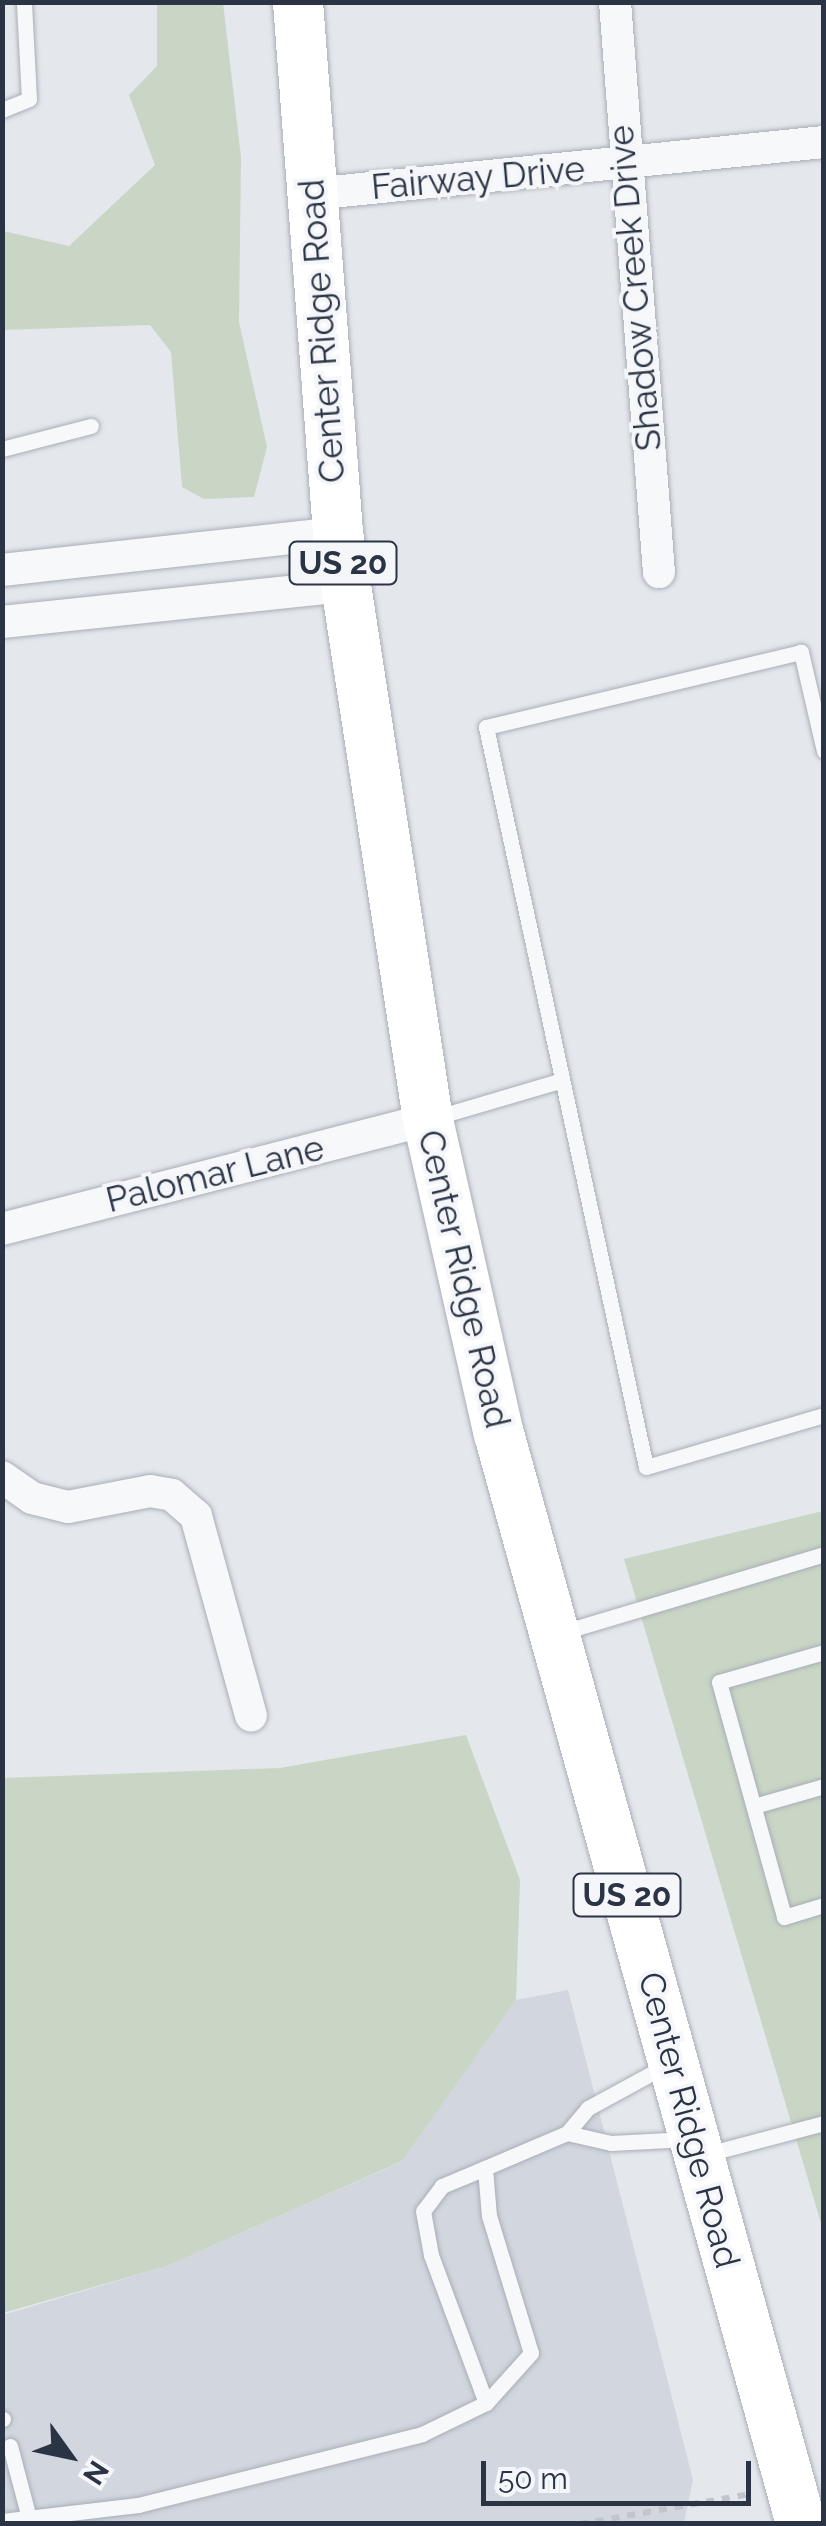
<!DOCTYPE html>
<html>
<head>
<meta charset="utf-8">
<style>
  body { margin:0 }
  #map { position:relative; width:826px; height:2526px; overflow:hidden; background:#e4e7ec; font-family:Raleway,sans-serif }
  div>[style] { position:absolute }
  .built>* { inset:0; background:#d2d6de }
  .green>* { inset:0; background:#c9d6c5 }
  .path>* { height:6px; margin-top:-3px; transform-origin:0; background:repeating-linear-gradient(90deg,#c2c5cb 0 8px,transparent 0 16px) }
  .roads { filter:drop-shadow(0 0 2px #a9aeb7) drop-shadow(0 0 2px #a9aeb7) }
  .service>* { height:15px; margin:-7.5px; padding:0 7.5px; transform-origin:7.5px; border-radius:7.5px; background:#f7f8fa }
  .minor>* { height:32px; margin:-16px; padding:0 16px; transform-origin:16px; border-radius:16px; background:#f7f8fa }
  .primary>* { height:50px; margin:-25px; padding:0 25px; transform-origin:25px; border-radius:25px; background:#fff }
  span { translate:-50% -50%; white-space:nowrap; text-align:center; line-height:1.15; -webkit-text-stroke:8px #f4f6f9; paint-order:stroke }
  .shield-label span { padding:2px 8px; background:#f4f6f9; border:2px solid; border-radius:8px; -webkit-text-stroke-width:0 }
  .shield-label { font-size:32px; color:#2b3445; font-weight:700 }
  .street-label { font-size:35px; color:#2b3445 }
  .frame { position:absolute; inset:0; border:5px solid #2b3445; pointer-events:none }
  .north { position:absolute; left:20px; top:2406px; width:100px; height:100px; -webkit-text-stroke:8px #f4f6f9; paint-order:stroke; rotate:123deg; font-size:28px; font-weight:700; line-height:40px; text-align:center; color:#2b3445 }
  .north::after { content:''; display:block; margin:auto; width:35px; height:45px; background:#2b3445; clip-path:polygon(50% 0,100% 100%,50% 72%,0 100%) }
  .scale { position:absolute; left:481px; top:2461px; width:270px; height:45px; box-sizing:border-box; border:5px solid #2b3445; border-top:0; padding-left:12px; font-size:30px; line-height:35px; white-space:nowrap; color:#2b3445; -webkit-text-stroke:8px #f4f6f9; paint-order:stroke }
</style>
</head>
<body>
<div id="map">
  <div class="built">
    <i style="clip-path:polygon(568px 1990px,693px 2480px,684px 2523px,3px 2524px,3px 2315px,167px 2266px,401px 2162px,516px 2000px)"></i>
  </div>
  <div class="green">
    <i style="clip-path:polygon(157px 3px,223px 3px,241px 157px,239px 322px,267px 447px,254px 497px,204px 499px,182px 487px,171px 352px,150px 325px,3px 330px,3px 231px,69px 246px,155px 165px,129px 95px,157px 66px)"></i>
    <i style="clip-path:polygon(823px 1511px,823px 2230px,624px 1559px)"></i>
    <i style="clip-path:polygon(466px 1735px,520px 1880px,516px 2000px,402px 2161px,167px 2266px,3px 2313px,3px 1778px,280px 1768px)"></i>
  </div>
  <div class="path">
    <i style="left:580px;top:2524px;width:174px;rotate:-10deg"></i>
  </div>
  <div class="roads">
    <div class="service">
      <i style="left:2px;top:110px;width:29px;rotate:-22deg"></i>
      <i style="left:29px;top:99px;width:97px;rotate:-93deg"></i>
      <i style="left:2px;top:449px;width:92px;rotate:-14.5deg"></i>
      <i style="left:824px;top:751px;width:102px;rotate:-103.1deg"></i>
      <i style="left:801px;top:652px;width:324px;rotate:166.6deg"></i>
      <i style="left:486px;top:727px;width:757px;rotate:77.8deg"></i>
      <i style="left:646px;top:1467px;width:185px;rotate:-16.3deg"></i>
      <i style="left:437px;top:1117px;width:127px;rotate:-16.4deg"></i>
      <i style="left:563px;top:1632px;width:272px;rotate:-16.6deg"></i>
      <i style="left:824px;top:1652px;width:109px;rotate:164.1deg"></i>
      <i style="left:719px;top:1682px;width:244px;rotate:74.5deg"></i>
      <i style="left:784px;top:1917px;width:42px;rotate:-16.7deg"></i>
      <i style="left:754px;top:1806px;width:73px;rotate:-15.9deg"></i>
      <i style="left:665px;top:2066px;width:88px;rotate:151.4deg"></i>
      <i style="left:588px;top:2108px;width:33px;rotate:130deg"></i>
      <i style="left:567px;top:2133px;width:45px;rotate:12.8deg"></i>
      <i style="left:611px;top:2143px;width:77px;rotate:-3deg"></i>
      <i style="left:707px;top:2154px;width:121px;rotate:-14.8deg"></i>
      <i style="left:485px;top:2168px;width:47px;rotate:157.3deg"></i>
      <i style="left:442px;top:2186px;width:31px;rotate:127deg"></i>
      <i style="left:423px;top:2211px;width:45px;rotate:79.7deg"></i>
      <i style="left:431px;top:2255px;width:158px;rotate:69.6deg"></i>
      <i style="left:2px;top:2419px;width:1px"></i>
      <i style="left:10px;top:2446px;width:74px;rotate:75.2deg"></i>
      <i style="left:2px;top:2521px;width:137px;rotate:-6.7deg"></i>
      <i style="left:138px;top:2505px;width:293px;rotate:-14deg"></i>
      <i style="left:422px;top:2434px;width:71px;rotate:-25.8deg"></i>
      <i style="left:486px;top:2403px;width:67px;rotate:-48deg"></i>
      <i style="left:531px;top:2353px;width:143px;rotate:-107deg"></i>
      <i style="left:489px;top:2216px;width:48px;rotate:-94.8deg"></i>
      <i style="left:485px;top:2168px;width:89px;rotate:-23.1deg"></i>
    </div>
    <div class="minor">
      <i style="left:615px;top:2px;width:572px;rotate:85.59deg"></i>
      <i style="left:312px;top:194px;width:515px;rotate:-5.8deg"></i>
      <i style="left:2px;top:570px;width:338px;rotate:-6.3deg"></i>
      <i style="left:2px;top:622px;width:346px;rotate:-6deg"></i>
      <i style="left:2px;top:1229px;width:440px;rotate:-14.4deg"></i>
      <i style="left:2px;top:1477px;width:37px;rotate:35deg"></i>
      <i style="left:32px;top:1498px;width:37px;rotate:14deg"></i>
      <i style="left:68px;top:1507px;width:84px;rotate:-11deg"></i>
      <i style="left:150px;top:1491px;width:22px;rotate:10deg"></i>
      <i style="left:172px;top:1495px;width:32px;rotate:41deg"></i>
      <i style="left:196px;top:1516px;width:207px;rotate:74.6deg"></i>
    </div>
    <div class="primary">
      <i style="left:298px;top:2px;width:533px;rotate:85.69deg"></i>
      <i style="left:338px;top:533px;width:594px;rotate:81.28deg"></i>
      <i style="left:428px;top:1120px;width:322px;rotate:77.3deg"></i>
      <i style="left:499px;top:1434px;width:1131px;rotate:74.51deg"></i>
    </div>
  </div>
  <div class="shield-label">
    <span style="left:343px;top:563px">US 20</span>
    <span style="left:627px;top:1895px">US 20</span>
  </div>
  <div class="street-label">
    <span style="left:478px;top:178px;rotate:-5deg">Fairway Drive</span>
    <span style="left:635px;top:288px;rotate:-95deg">Shadow Creek Drive</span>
    <span style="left:322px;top:331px;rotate:-94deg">Center Ridge Road</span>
    <span style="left:215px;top:1174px;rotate:-14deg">Palomar Lane</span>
    <span style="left:464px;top:1279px;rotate:77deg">Center Ridge Road</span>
    <span style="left:689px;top:2120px;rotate:75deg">Center Ridge Road</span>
  </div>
  <div class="frame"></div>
  <div class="north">N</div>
  <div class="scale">50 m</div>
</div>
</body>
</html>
